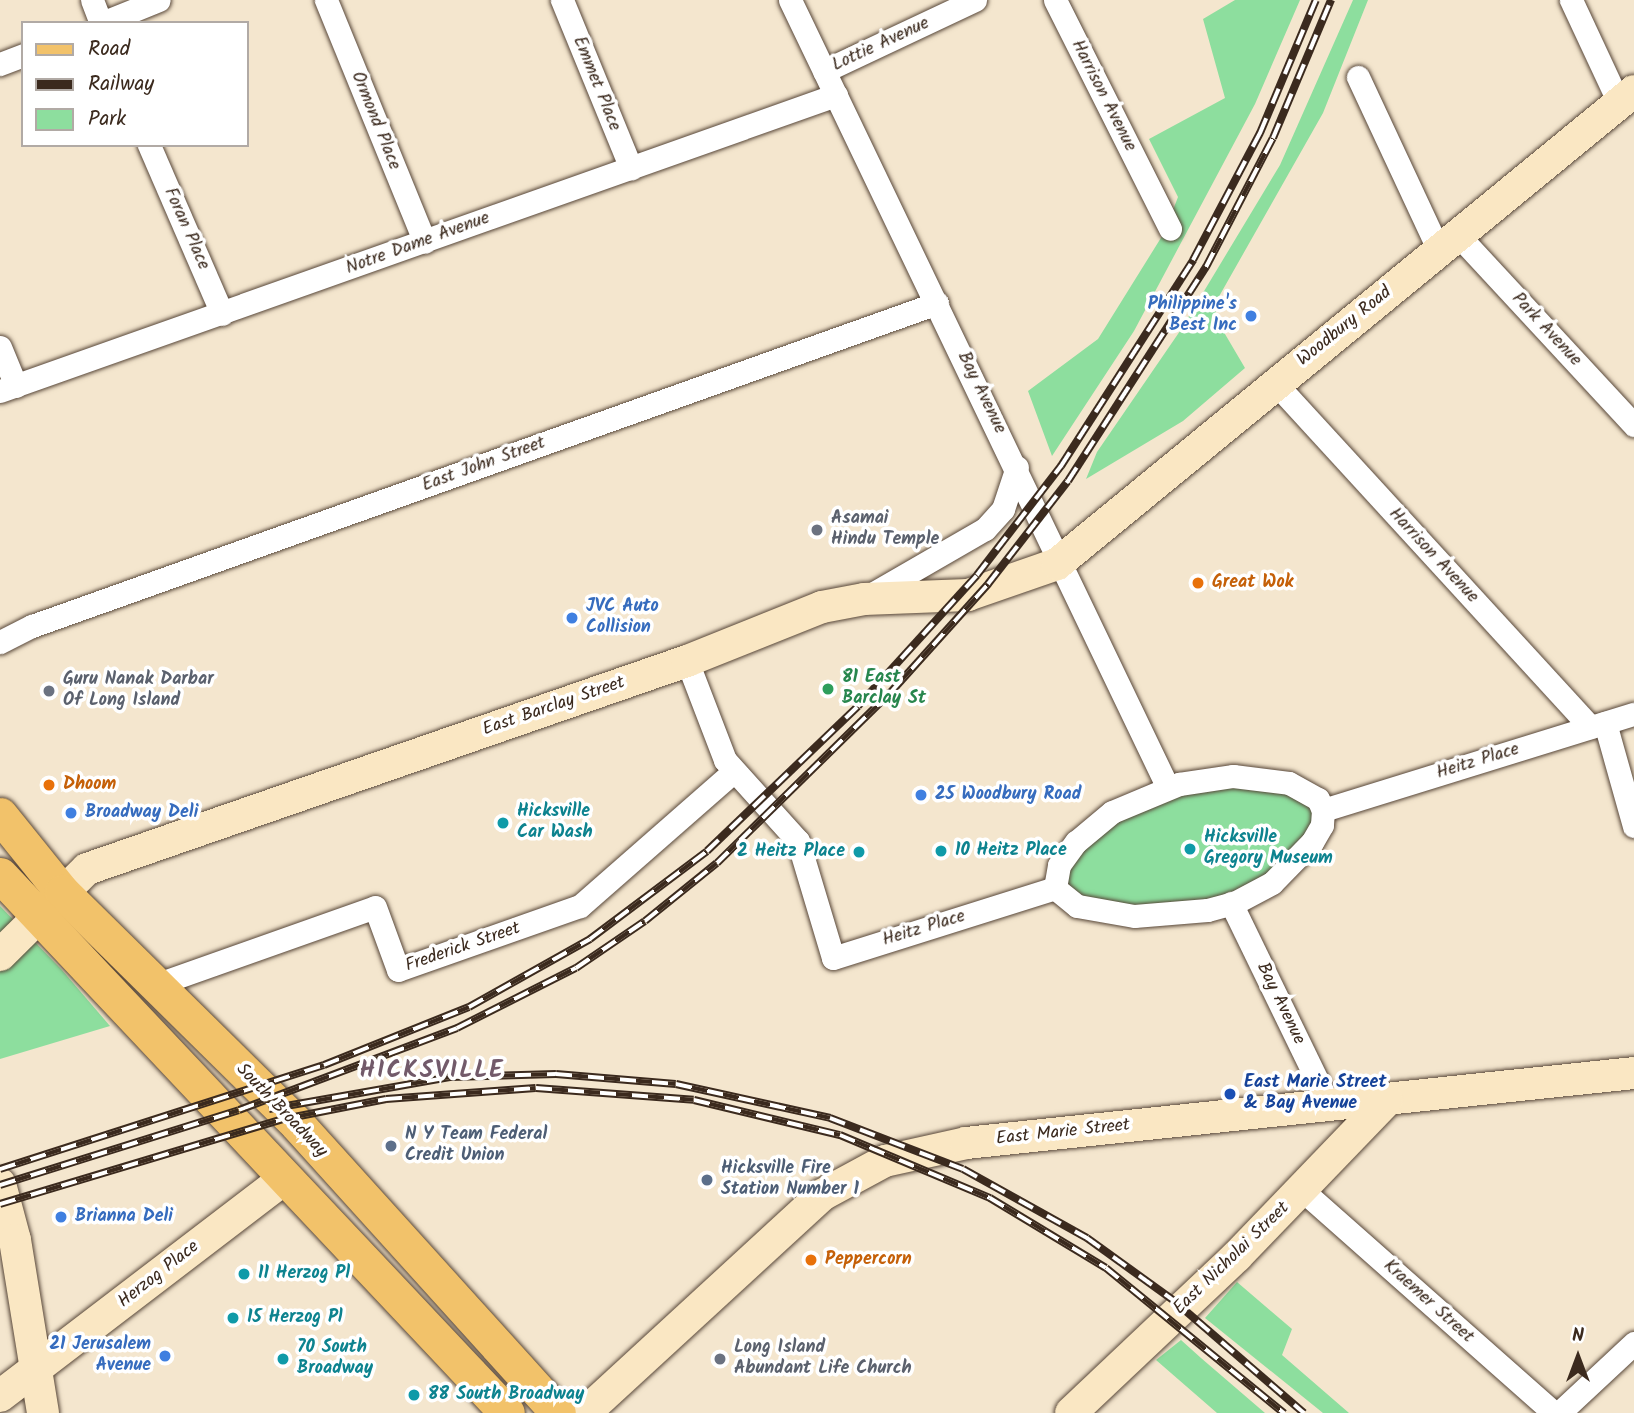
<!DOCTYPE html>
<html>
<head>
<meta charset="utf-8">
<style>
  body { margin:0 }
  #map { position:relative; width:1634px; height:1413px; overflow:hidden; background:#f4e6ce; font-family:Kalam,sans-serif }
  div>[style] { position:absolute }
  .green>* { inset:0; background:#8dde9e }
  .roads { filter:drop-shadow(0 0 2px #574638) drop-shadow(0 0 2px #574638) }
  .street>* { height:23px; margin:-11.5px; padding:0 11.5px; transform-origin:11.5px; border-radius:11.5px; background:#fff }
  .secondary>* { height:32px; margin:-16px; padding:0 16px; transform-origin:16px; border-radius:16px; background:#fae7c3 }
  .primary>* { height:35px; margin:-17.5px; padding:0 17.5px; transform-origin:17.5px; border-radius:17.5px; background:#f2c26a }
  .rail>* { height:8px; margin-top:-4px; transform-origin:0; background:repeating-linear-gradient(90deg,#fff 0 16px,#3b2a1e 0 32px); box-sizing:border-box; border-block:2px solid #3b2a1e }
  .dots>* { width:19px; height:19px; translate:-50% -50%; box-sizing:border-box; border:4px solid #fff; border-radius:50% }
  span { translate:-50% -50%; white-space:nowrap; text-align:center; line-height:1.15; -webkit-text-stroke:7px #fff; paint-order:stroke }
  .street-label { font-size:18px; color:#3b2a1e }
  .shop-label { font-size:18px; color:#366cbe; font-weight:700 }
  .right { translate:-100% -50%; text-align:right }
  .left { translate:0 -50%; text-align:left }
  .worship-label { font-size:18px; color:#5b616d; font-weight:700 }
  .food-label { font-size:18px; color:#c56008; font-weight:700 }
  .leisure-label { font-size:18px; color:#27864d; font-weight:700 }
  .culture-label { font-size:18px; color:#0d838f; font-weight:700 }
  .transit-label { font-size:18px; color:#164399; font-weight:700 }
  .service-label { font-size:18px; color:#4e5e75; font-weight:700 }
  .district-label { font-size:24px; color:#725a6a; font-weight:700; letter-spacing:2px }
  .legend { position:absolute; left:21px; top:21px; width:228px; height:126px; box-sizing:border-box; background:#fff; border:2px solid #b1aaa5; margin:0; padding:9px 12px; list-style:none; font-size:21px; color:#3b2a1e }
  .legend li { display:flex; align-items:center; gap:14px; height:35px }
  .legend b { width:35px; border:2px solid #b1aaa5 }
  .north { position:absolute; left:1543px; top:1322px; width:70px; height:70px; -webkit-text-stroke:5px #fff; paint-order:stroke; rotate:0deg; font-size:19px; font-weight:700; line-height:28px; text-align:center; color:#3b2a1e }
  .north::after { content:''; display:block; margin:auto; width:24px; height:32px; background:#3b2a1e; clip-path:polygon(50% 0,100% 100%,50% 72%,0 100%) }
</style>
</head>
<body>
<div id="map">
  <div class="green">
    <i style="clip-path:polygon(1235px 0,1300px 0,1255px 104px,1134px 331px,1052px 456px,1028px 391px,1098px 339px,1164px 233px,1178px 197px,1149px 139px,1225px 98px,1203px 19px)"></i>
    <i style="clip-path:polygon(1353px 0,1368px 0,1323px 113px,1217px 300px,1215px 317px,1245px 368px,1183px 421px,1086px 479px,1097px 452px,1180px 331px,1280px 165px)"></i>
    <i style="clip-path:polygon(1262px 780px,1320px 810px,1290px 862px,1229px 899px,1167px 911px,1066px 895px,1064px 866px,1079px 844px,1152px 795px)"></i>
    <i style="clip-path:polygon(0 906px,62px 970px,110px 1026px,0 1059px)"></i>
    <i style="clip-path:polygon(1237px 1282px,1292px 1329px,1282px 1355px,1349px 1413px,1323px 1413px,1205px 1318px)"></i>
    <i style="clip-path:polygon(1181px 1340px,1201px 1358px,1265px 1413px,1217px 1413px,1156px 1360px)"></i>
  </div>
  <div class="roads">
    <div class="street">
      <i style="left:92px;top:0;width:25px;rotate:69deg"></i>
      <i style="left:326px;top:0;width:261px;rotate:67.8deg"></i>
      <i style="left:562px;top:0;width:182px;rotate:67.7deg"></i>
      <i style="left:790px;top:0;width:874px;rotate:64.37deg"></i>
      <i style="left:1055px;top:0;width:256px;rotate:63.3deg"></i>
      <i style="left:1571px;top:0;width:114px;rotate:65deg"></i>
      <i style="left:102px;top:23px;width:61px;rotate:-22deg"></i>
      <i style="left:0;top:64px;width:25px;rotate:-21deg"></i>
      <i style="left:824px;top:71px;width:167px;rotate:-25.2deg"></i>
      <i style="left:1358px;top:77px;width:192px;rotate:65deg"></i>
      <i style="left:149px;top:145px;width:184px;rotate:66.6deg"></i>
      <i style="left:1458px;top:235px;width:259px;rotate:47.2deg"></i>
      <i style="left:0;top:347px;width:42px;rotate:67.7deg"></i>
      <i style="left:1276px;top:384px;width:465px;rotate:47.5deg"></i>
      <i style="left:0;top:391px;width:887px;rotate:-19.5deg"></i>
      <i style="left:867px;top:597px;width:136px;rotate:-30deg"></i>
      <i style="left:985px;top:529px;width:27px;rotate:-48deg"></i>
      <i style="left:1003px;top:509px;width:44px;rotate:-71.6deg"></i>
      <i style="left:0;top:642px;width:36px;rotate:-27deg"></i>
      <i style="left:32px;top:626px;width:961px;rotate:-19.64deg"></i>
      <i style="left:687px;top:661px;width:106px;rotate:69deg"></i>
      <i style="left:725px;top:760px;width:109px;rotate:48deg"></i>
      <i style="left:798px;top:841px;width:122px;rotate:73.3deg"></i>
      <i style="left:833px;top:958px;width:233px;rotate:-17.5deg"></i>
      <i style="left:1605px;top:723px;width:107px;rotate:74.3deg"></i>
      <i style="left:1233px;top:776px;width:56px;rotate:7.1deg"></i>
      <i style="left:1289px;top:783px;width:33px;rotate:29deg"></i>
      <i style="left:1318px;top:799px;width:12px;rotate:66deg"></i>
      <i style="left:1323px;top:810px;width:15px;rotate:94deg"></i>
      <i style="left:1322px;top:825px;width:20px;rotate:120deg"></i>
      <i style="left:1312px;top:842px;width:57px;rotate:134.3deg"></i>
      <i style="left:1272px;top:883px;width:40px;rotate:152deg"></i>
      <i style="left:1237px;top:902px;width:31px;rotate:165deg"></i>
      <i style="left:1207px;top:910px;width:73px;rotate:175.3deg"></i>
      <i style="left:1134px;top:916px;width:58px;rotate:-170deg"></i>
      <i style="left:1077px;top:906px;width:28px;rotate:-141deg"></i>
      <i style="left:1055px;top:888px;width:23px;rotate:-80deg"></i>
      <i style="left:1059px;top:865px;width:29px;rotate:-54deg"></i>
      <i style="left:1076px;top:842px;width:47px;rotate:-39.8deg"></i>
      <i style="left:1112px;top:812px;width:73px;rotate:-22.7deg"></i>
      <i style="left:1179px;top:784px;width:55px;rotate:-8.4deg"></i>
      <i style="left:1323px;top:810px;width:325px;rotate:-17.2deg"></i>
      <i style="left:1231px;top:903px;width:225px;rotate:64.1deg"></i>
      <i style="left:155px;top:985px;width:233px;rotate:-19.5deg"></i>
      <i style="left:375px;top:907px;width:67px;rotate:69.9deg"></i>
      <i style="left:398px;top:970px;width:193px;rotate:-19.4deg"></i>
      <i style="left:580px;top:906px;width:203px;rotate:-41.2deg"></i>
      <i style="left:1302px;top:1190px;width:337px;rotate:41.5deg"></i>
      <i style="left:1559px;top:1413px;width:103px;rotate:-43deg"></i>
    </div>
    <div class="secondary">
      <i style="left:0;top:955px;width:122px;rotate:-44.7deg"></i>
      <i style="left:87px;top:869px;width:635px;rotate:-19.12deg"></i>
      <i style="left:687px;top:661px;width:145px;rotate:-21.8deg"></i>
      <i style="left:822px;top:607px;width:43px;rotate:-10.8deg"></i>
      <i style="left:864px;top:599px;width:104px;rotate:-2.2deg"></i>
      <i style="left:968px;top:595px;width:94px;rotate:-19.2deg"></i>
      <i style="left:1057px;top:564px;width:746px;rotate:-39.34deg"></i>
      <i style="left:0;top:1184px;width:58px;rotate:75deg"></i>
      <i style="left:15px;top:1240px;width:175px;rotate:80.8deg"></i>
      <i style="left:0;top:1396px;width:359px;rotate:-37.4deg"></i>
      <i style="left:585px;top:1413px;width:322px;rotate:-42.6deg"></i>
      <i style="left:822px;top:1195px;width:72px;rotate:-28.4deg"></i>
      <i style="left:885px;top:1161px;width:83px;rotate:-12.5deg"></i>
      <i style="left:966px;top:1143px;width:672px;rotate:-5.98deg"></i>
      <i style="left:1071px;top:1413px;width:228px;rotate:-43.4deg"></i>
      <i style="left:1237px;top:1256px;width:216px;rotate:-46.1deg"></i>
    </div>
    <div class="primary">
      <i style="left:0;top:815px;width:99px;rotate:51.2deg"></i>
      <i style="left:62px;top:892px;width:330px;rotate:44.6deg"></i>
      <i style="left:297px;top:1124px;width:389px;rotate:47.9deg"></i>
      <i style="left:0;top:875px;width:739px;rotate:46.7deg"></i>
    </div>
  </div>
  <div class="rail">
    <i style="left:269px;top:1109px;width:185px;rotate:-10deg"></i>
    <i style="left:451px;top:1077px;width:105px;rotate:-1.6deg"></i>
    <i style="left:556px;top:1074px;width:120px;rotate:4.8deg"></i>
    <i style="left:676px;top:1084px;width:158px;rotate:12.4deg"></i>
    <i style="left:830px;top:1118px;width:142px;rotate:21deg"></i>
    <i style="left:963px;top:1169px;width:142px;rotate:29.1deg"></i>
    <i style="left:1087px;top:1238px;width:106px;rotate:35.8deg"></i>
    <i style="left:1173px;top:1300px;width:173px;rotate:40.8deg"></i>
    <i style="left:0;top:1169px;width:340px;rotate:-17.8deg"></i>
    <i style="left:324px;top:1065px;width:156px;rotate:-21.8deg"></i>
    <i style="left:469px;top:1007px;width:139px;rotate:-29.3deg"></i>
    <i style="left:590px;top:939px;width:146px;rotate:-36.9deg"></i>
    <i style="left:707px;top:851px;width:209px;rotate:-43.8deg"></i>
    <i style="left:858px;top:706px;width:177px;rotate:-47.7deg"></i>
    <i style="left:977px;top:575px;width:138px;rotate:-52.4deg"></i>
    <i style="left:1061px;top:466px;width:245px;rotate:-57.3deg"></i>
    <i style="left:1193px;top:260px;width:144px;rotate:-62.2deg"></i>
    <i style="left:1260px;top:133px;width:144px;rotate:-67.2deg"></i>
    <i style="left:0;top:1185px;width:250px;rotate:-17.4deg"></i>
    <i style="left:239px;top:1110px;width:233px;rotate:-20.6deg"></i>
    <i style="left:457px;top:1028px;width:133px;rotate:-26.8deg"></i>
    <i style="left:576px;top:968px;width:83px;rotate:-34.3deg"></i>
    <i style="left:645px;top:921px;width:92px;rotate:-38.9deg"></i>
    <i style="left:717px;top:863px;width:243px;rotate:-44.5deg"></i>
    <i style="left:890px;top:693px;width:147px;rotate:-48deg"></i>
    <i style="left:988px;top:584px;width:130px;rotate:-52.2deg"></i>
    <i style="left:1068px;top:481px;width:255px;rotate:-57.2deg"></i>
    <i style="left:1206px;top:267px;width:145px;rotate:-62.6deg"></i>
    <i style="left:1273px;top:138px;width:150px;rotate:-67.2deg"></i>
    <i style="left:0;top:1204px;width:296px;rotate:-16.7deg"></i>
    <i style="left:284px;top:1119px;width:104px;rotate:-11.1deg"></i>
    <i style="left:386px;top:1099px;width:150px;rotate:-4.2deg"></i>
    <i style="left:536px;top:1088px;width:158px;rotate:4.3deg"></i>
    <i style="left:694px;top:1100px;width:150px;rotate:13.5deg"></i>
    <i style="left:840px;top:1135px;width:163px;rotate:22.8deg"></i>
    <i style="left:990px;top:1198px;width:135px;rotate:31.1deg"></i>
    <i style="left:1106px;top:1268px;width:230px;rotate:39.2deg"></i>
  </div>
  <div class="dots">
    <i style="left:1251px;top:316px;background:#3f7fe0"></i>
    <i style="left:817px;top:530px;background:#6b7280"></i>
    <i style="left:1198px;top:583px;background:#e8710a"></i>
    <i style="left:572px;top:618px;background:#3f7fe0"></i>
    <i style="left:828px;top:689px;background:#2e9e5b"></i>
    <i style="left:49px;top:691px;background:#6b7280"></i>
    <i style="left:49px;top:785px;background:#e8710a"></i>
    <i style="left:921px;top:795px;background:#3f7fe0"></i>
    <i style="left:71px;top:813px;background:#3f7fe0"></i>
    <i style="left:503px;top:823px;background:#0f9aa8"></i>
    <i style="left:1190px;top:849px;background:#0f9aa8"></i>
    <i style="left:941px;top:851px;background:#0f9aa8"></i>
    <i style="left:859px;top:852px;background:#0f9aa8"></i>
    <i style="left:1230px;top:1094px;background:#1a4fb4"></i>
    <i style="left:391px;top:1146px;background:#5c6f8a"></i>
    <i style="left:707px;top:1180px;background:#5c6f8a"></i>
    <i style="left:61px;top:1217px;background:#3f7fe0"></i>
    <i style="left:811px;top:1260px;background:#e8710a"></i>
    <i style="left:244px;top:1274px;background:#0f9aa8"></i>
    <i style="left:233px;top:1318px;background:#0f9aa8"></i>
    <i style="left:165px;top:1356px;background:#3f7fe0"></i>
    <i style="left:283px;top:1359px;background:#0f9aa8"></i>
    <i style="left:720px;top:1359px;background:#6b7280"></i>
    <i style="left:414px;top:1395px;background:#0f9aa8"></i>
  </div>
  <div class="street-label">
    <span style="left:881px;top:45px;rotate:-25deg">Lottie Avenue</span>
    <span style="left:596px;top:84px;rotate:68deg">Emmet Place</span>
    <span style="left:1103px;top:96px;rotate:63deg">Harrison Avenue</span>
    <span style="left:375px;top:121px;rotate:68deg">Ormond Place</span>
    <span style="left:186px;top:229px;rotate:66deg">Foran Place</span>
    <span style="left:418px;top:244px;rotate:-20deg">Notre Dame Avenue</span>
    <span style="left:1345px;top:327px;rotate:-39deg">Woodbury Road</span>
    <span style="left:1546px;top:330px;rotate:47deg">Park Avenue</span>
    <span style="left:981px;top:393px;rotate:64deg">Bay Avenue</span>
    <span style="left:484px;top:465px;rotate:-20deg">East John Street</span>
    <span style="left:1433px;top:556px;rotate:47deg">Harrison Avenue</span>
    <span style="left:554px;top:707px;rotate:-19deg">East Barclay Street</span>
    <span style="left:1478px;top:762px;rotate:-17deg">Heitz Place</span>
    <span style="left:924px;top:929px;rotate:-17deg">Heitz Place</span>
    <span style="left:463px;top:948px;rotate:-19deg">Frederick Street</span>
    <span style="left:1280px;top:1004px;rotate:64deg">Bay Avenue</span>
    <span style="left:281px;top:1111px;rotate:46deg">South Broadway</span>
    <span style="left:1063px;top:1133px;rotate:-6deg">East Marie Street</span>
    <span style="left:1232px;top:1259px;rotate:-44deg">East Nicholai Street</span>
    <span style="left:159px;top:1275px;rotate:-38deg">Herzog Place</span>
    <span style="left:1428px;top:1302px;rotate:42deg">Kraemer Street</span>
  </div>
  <div class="shop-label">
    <span class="right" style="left:1237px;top:316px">Philippine's<br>Best Inc</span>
    <span class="left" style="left:586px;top:618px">JVC Auto<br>Collision</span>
    <span class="left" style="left:935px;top:795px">25 Woodbury Road</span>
    <span class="left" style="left:85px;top:813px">Broadway Deli</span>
    <span class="left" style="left:75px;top:1217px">Brianna Deli</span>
    <span class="right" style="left:151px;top:1356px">21 Jerusalem<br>Avenue</span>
  </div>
  <div class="worship-label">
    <span class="left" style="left:831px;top:530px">Asamai<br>Hindu Temple</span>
    <span class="left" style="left:63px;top:691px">Guru Nanak Darbar<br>Of Long Island</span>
    <span class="left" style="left:734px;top:1359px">Long Island<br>Abundant Life Church</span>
  </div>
  <div class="food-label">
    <span class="left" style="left:1212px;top:583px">Great Wok</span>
    <span class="left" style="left:63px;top:785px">Dhoom</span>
    <span class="left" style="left:825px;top:1260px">Peppercorn</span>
  </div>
  <div class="leisure-label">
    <span class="left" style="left:842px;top:689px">81 East<br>Barclay St</span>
  </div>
  <div class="culture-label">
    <span class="left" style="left:517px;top:823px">Hicksville<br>Car Wash</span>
    <span class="left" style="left:1204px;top:849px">Hicksville<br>Gregory Museum</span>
    <span class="left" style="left:955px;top:851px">10 Heitz Place</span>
    <span class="right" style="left:845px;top:852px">2 Heitz Place</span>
    <span class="left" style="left:258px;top:1274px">11 Herzog Pl</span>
    <span class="left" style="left:247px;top:1318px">15 Herzog Pl</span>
    <span class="left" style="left:297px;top:1359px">70 South<br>Broadway</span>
    <span class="left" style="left:428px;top:1395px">88 South Broadway</span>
  </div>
  <div class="transit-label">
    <span class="left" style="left:1244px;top:1094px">East Marie Street<br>&amp; Bay Avenue</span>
  </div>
  <div class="service-label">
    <span class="left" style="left:405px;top:1146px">N Y Team Federal<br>Credit Union</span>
    <span class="left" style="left:721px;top:1180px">Hicksville Fire<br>Station Number 1</span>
  </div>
  <div class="district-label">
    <span style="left:432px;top:1071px">HICKSVILLE</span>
  </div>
  <ul class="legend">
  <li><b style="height:9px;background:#f2c26a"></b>Road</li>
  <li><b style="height:9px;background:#3b2a1e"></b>Railway</li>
  <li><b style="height:19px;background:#8dde9e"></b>Park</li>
  </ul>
  <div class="north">N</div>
</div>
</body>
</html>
